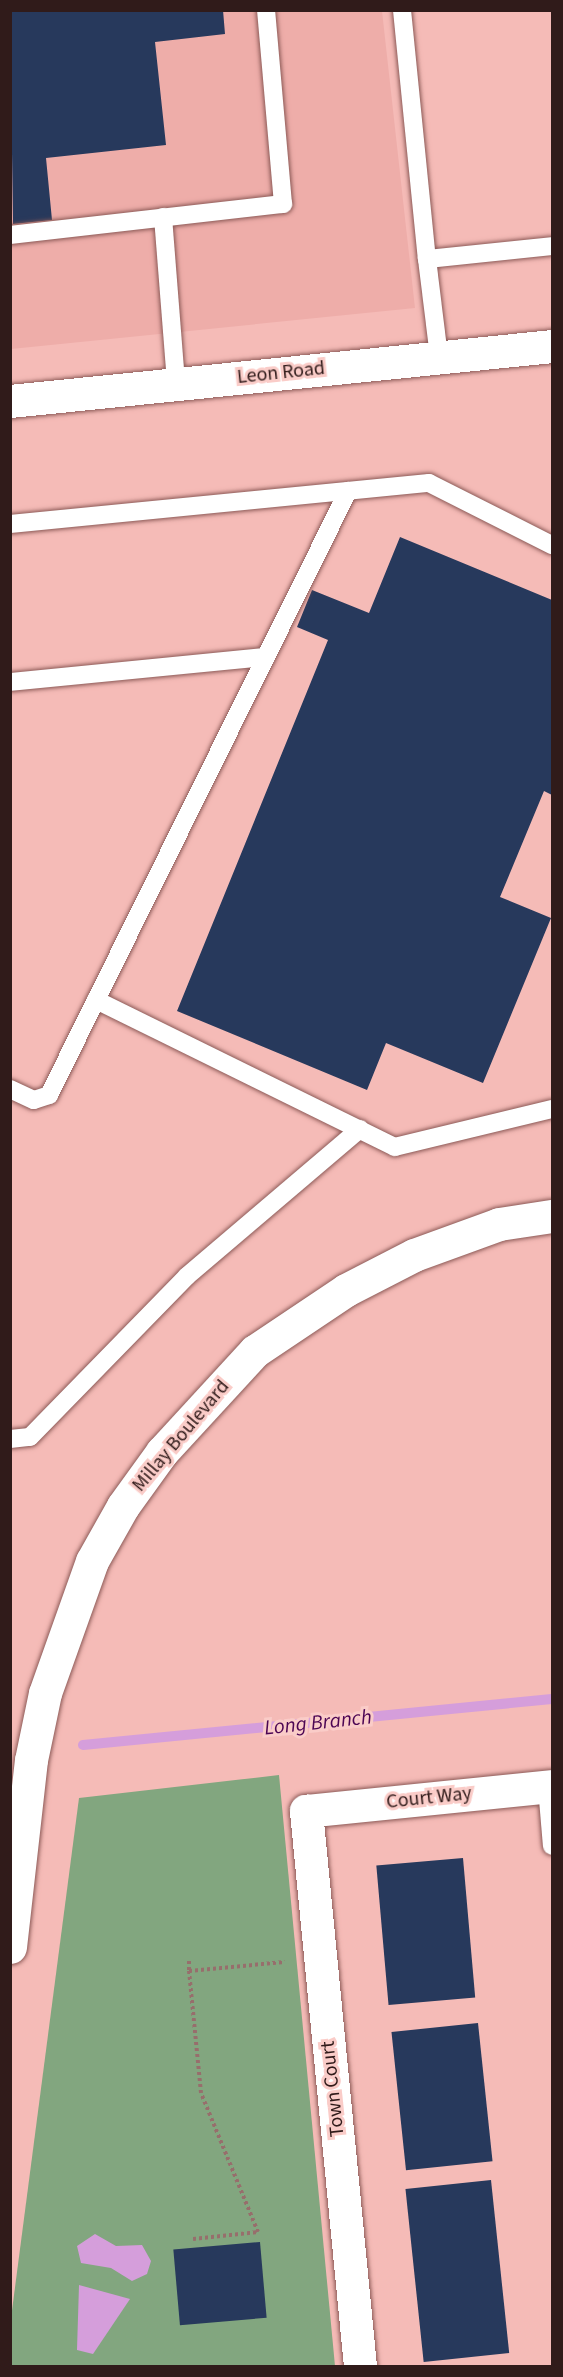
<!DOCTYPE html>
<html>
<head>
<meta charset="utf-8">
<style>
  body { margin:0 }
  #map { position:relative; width:563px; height:2377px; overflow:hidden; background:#f5bbb7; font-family:"Source Sans 3",sans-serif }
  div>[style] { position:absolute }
  .built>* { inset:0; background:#eeada9 }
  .green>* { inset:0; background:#82a67f }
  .water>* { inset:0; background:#d59edb }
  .stream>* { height:10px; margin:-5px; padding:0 5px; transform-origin:5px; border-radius:5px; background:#d59edb }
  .building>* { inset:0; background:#27395c; transform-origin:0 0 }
  .path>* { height:4px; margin-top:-2px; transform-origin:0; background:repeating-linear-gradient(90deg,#976e6c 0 3px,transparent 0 6px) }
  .roads { filter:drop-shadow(0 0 2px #8c5a57) drop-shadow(0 0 2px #8c5a57) }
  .service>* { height:18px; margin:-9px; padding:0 9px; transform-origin:9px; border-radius:9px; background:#fff }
  .minor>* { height:33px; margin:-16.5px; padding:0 16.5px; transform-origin:16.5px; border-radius:16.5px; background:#fff }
  .tertiary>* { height:33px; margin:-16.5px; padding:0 16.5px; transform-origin:16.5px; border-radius:16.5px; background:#fff }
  span { translate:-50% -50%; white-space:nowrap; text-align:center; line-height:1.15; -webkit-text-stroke:6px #faccc8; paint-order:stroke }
  .street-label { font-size:20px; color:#301b1a }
  .water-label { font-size:21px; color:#4c0553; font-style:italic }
  .frame { position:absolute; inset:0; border:12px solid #301b1a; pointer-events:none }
</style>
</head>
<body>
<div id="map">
  <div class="built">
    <i style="clip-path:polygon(11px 11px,382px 11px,415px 308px,11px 349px)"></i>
  </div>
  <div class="green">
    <i style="clip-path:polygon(279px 1775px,335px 2366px,11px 2366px,11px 2318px,79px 1798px)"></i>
  </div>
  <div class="water">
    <i style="clip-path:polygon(95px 2234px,116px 2246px,142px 2245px,151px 2261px,147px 2274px,132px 2281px,111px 2268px,81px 2263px,77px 2246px)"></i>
    <i style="clip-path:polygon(79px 2285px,130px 2299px,93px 2354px,77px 2350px)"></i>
  </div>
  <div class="stream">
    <i style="left:83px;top:1745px;width:471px;rotate:-5.6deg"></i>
  </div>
  <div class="building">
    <i style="clip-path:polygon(10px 10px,223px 10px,225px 34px,155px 42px,166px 145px,46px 158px,52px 220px,13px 224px)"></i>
    <i style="clip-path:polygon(400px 537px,552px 600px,552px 795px,544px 791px,500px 897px,551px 918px,483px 1083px,386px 1043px,367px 1090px,177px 1011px,328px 640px,297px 627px,312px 590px,369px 613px)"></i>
    <i style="left:463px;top:1858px;width:140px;height:87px;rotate:85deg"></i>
    <i style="left:478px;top:2023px;width:139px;height:87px;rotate:84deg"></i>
    <i style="left:491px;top:2180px;width:174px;height:86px;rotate:84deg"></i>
    <i style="left:260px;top:2242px;width:76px;height:87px;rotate:85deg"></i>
  </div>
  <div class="path">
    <i style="left:189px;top:1961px;width:10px;rotate:90deg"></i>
    <i style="left:193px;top:2239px;width:65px;rotate:-6.1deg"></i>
    <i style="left:258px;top:2232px;width:150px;rotate:-112.3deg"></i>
    <i style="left:201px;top:2093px;width:123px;rotate:-95.6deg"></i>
    <i style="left:189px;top:1971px;width:96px;rotate:-5.4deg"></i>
  </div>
  <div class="roads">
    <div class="service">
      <i style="left:402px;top:10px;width:250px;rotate:84.3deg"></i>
      <i style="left:427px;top:259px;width:126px;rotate:-5.9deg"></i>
      <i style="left:163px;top:217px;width:168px;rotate:85.5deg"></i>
      <i style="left:10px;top:235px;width:275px;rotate:-6.5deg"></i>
      <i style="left:283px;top:204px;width:195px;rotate:-95deg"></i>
      <i style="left:427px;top:259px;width:99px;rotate:83deg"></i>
      <i style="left:10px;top:524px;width:421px;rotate:-5.6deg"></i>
      <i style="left:429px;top:483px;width:138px;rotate:26.8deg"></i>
      <i style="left:10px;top:682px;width:257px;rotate:-5.6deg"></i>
      <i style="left:96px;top:1000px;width:333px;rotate:26.2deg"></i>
      <i style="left:395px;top:1147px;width:162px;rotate:-13.6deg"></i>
      <i style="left:10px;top:1089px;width:26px;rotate:25deg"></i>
      <i style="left:34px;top:1100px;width:16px;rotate:-18deg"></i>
      <i style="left:49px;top:1095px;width:674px;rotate:-63.66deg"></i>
      <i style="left:10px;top:1439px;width:20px;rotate:-6deg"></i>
      <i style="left:30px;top:1437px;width:225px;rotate:-45.7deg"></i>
      <i style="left:187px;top:1276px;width:227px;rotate:-40.4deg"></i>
      <i style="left:547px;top:1787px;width:59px;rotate:85.2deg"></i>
    </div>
    <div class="minor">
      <i style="left:360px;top:2366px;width:558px;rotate:-95.56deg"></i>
      <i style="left:306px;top:1811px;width:247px;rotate:-5.8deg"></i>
    </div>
    <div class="tertiary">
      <i style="left:10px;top:401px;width:545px;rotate:-5.79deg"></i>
      <i style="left:10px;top:1947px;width:188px;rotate:-83.6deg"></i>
      <i style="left:31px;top:1760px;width:68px;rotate:-78.2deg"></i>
      <i style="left:45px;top:1693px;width:140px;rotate:-70.4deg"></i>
      <i style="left:92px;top:1561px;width:63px;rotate:-60.6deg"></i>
      <i style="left:123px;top:1506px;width:67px;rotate:-54.2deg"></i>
      <i style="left:162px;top:1452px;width:137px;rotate:-47.4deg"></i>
      <i style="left:255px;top:1351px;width:110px;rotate:-33.8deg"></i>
      <i style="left:346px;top:1290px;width:76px;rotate:-27.2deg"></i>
      <i style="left:414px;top:1255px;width:90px;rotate:-20deg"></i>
      <i style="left:499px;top:1224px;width:54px;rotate:-8.6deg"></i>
    </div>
  </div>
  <div class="street-label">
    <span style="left:281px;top:373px;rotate:-6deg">Leon Road</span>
    <span style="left:181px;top:1436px;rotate:-50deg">Millay Boulevard</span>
    <span style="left:429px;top:1798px;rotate:-6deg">Court Way</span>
    <span style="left:333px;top:2089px;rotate:-96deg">Town Court</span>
  </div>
  <div class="water-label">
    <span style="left:318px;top:1722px;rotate:-6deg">Long Branch</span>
  </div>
  <div class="frame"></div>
</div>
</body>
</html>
